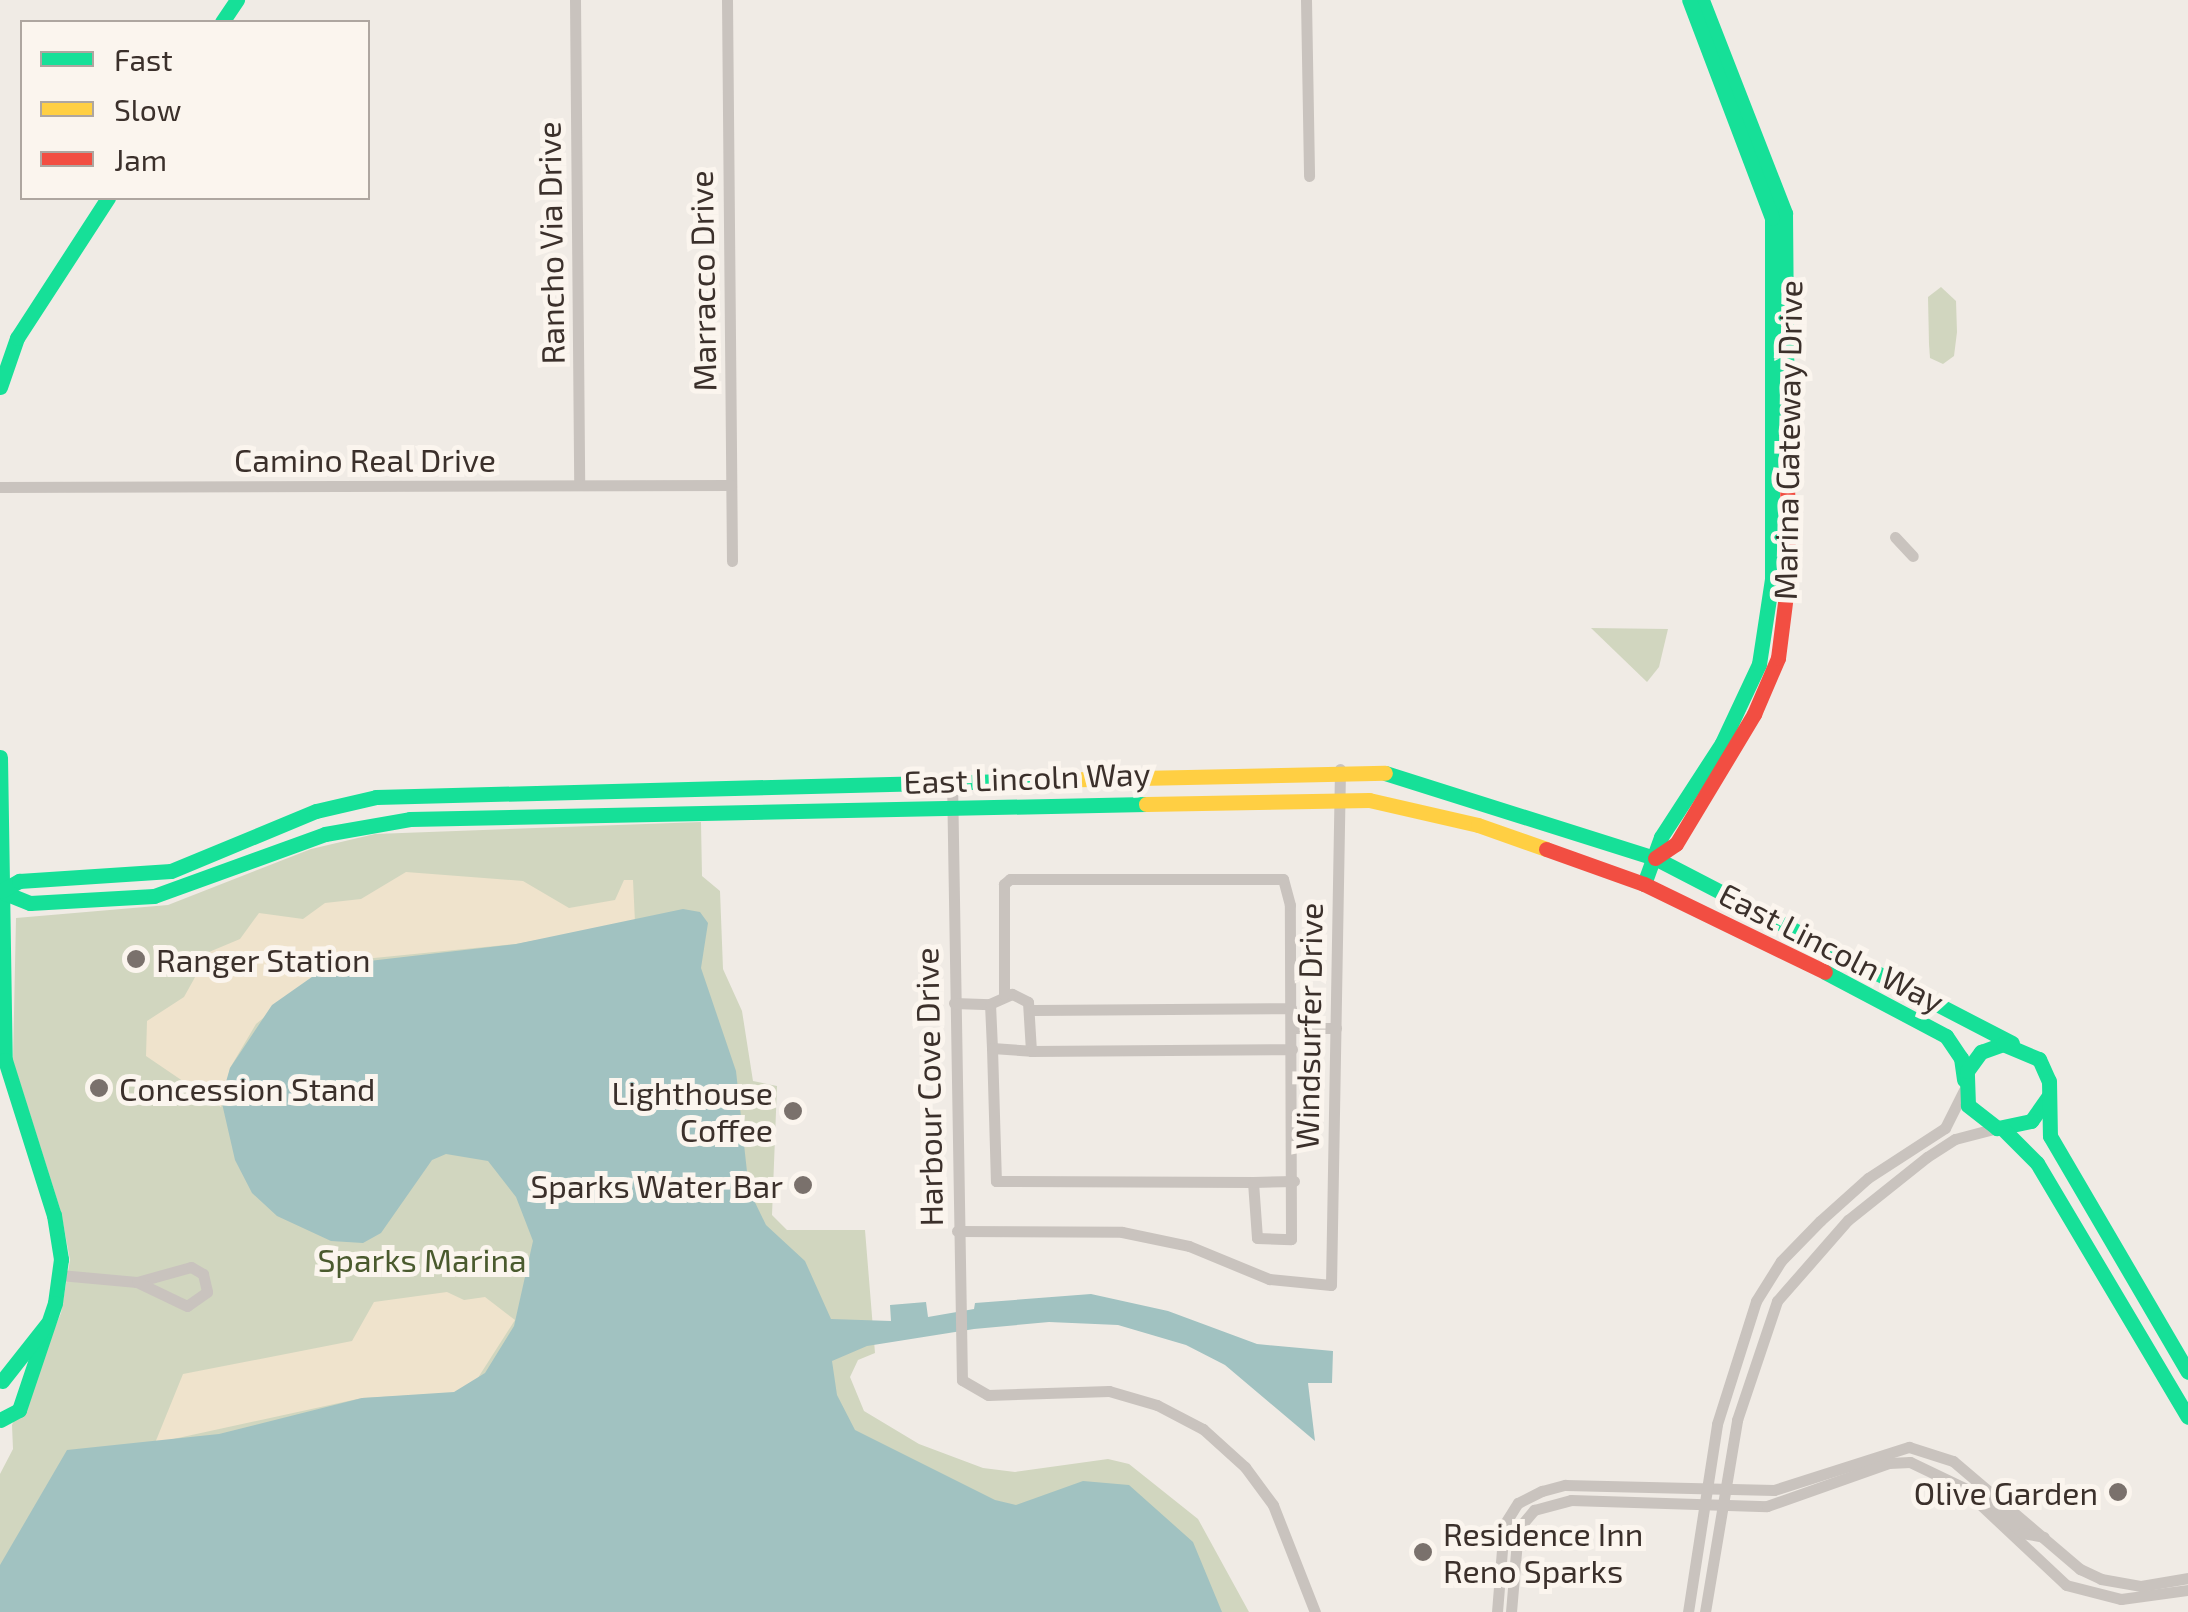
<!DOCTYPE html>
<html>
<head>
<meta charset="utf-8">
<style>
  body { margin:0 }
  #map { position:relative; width:2188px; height:1612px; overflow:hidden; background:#f0ebe5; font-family:"Exo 2",sans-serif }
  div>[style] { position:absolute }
  .green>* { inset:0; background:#d1d6bf }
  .sand>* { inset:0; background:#efe3cc }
  .water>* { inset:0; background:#a1c2c1 }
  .street>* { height:11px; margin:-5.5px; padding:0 5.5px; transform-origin:5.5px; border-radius:5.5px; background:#c9c3be }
  .fast>* { height:15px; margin:-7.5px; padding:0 7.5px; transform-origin:7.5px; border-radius:7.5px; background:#16e098 }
  .slow>* { height:15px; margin:-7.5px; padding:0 7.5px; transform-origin:7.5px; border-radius:7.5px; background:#ffcf43 }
  .jam>* { height:15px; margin:-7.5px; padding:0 7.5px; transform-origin:7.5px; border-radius:7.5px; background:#f24e42 }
  .dots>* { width:28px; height:28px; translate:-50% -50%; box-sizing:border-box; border:5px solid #fbf5ee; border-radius:50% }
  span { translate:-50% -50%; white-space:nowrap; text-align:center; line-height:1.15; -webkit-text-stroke:10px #fbf5ee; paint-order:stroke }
  .street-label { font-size:32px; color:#3b302b }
  .poi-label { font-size:32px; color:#3b302b }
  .left { translate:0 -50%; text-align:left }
  .right { translate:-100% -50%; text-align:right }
  .park-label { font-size:32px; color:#4a5a2e }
  .legend { position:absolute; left:20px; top:20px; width:350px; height:180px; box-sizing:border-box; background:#fbf5ee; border:2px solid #aea6a0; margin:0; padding:12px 18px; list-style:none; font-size:30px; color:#3b302b }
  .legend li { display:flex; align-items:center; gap:20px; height:50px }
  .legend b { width:50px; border:2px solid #aea6a0 }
</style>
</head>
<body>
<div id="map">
  <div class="green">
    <i style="clip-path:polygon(1941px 287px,1956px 301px,1957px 332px,1954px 356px,1943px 364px,1930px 358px,1929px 344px,1928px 297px)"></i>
    <i style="clip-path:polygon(1591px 628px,1668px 629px,1659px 667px,1647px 682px)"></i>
    <i style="clip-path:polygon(701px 822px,702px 876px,720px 891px,723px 969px,742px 1011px,753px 1081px,777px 1086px,772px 1215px,787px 1230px,865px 1230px,875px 1353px,858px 1360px,850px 1377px,864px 1411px,919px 1444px,983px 1468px,1015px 1472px,1108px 1459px,1129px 1464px,1198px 1519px,1249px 1612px,0 1612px,0 1474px,13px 1449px,12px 1425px,61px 1313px,70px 1260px,61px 1212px,13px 1061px,16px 918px,168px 905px,311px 849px,375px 834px)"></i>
  </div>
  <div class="sand">
    <i style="clip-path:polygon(406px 872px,523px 881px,569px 908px,615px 900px,624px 880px,633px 880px,635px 922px,516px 944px,364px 959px,319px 972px,256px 1024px,230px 1068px,221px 1107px,146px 1056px,147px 1021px,184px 997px,209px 952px,240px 939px,259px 913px,303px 919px,325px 903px,361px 899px)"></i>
    <i style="clip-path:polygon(447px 1292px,464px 1300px,485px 1297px,515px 1320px,474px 1384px,454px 1393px,362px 1398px,155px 1443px,183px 1374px,352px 1341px,374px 1302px)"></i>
  </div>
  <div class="water">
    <i style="clip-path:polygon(683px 909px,700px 912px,708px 923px,701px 968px,736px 1071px,749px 1190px,766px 1225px,805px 1261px,831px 1319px,891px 1321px,890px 1305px,926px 1302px,928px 1317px,974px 1309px,975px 1303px,1091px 1294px,1168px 1311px,1257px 1344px,1333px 1351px,1332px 1383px,1308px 1383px,1315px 1441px,1225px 1365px,1186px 1345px,1118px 1325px,1049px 1322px,974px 1329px,867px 1346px,832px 1361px,837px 1395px,855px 1430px,995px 1500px,1016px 1505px,1083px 1481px,1129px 1485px,1193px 1542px,1222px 1612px,0 1612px,0 1565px,67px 1450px,219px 1434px,362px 1398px,454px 1392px,485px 1373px,514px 1326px,533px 1241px,516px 1197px,488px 1161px,446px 1154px,432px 1160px,381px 1233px,363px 1243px,331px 1241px,277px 1216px,252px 1193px,235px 1160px,221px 1099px,230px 1068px,272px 1005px,319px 972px,343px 964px,516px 944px)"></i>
  </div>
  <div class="street">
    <i style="left:575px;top:0;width:485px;rotate:89.5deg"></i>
    <i style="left:727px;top:0;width:561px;rotate:89.49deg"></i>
    <i style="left:1306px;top:0;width:176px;rotate:89deg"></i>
    <i style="left:0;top:487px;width:731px;rotate:-0.16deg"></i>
    <i style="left:1895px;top:537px;width:26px;rotate:47deg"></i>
    <i style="left:952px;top:779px;width:601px;rotate:89.05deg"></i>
    <i style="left:962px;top:1380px;width:30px;rotate:30deg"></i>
    <i style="left:988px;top:1395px;width:121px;rotate:-1.9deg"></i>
    <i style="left:1109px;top:1391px;width:50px;rotate:16.3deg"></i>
    <i style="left:1157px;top:1405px;width:52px;rotate:27.6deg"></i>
    <i style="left:1203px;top:1429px;width:57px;rotate:42.1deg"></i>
    <i style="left:1245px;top:1467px;width:47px;rotate:53.6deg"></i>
    <i style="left:1273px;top:1505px;width:115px;rotate:68.6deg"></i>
    <i style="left:954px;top:1003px;width:36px;rotate:2deg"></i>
    <i style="left:990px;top:1004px;width:44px;rotate:87.4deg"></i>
    <i style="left:992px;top:1048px;width:39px;rotate:4deg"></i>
    <i style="left:1031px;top:1051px;width:49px;rotate:-93.5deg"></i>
    <i style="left:1028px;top:1002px;width:18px;rotate:-153deg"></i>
    <i style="left:1012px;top:994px;width:24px;rotate:156deg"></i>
    <i style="left:1034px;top:1010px;width:257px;rotate:-0.4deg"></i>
    <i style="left:1291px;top:1028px;width:45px"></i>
    <i style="left:992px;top:1048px;width:133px;rotate:88.3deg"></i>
    <i style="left:996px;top:1181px;width:257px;rotate:0.2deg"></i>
    <i style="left:1253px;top:1182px;width:56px;rotate:85.9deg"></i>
    <i style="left:1257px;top:1238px;width:34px;rotate:2deg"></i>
    <i style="left:1291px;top:1239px;width:334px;rotate:-90.2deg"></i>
    <i style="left:1290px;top:905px;width:27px;rotate:-105deg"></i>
    <i style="left:1283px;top:879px;width:273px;rotate:180deg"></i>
    <i style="left:1010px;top:879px;width:8px;rotate:140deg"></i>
    <i style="left:1004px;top:884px;width:110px;rotate:90deg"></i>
    <i style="left:1031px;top:1051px;width:261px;rotate:-0.4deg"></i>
    <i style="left:1253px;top:1182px;width:41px;rotate:-1.4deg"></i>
    <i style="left:957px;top:1231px;width:165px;rotate:0.3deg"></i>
    <i style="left:1122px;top:1232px;width:68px;rotate:11.8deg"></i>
    <i style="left:1189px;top:1246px;width:87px;rotate:22.4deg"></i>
    <i style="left:1269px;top:1279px;width:62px;rotate:5.5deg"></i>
    <i style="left:1331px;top:1285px;width:516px;rotate:-89deg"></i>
    <i style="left:60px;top:1275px;width:77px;rotate:5.2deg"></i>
    <i style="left:137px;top:1282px;width:56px;rotate:-15.5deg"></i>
    <i style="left:191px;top:1267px;width:14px;rotate:30deg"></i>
    <i style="left:203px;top:1274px;width:18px;rotate:77deg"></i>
    <i style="left:207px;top:1292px;width:24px;rotate:145deg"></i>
    <i style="left:187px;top:1306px;width:55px;rotate:-154.4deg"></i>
    <i style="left:1967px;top:1492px;width:136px;rotate:43.2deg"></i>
    <i style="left:2066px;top:1585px;width:57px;rotate:14.3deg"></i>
    <i style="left:2121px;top:1599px;width:68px;rotate:-7.7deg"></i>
    <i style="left:1497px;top:1612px;width:87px;rotate:-85.4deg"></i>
    <i style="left:1504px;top:1525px;width:26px;rotate:-58deg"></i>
    <i style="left:1518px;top:1503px;width:27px;rotate:-27deg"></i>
    <i style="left:1542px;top:1491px;width:24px;rotate:-15deg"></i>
    <i style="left:1565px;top:1485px;width:209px;rotate:1.4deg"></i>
    <i style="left:1774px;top:1490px;width:142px;rotate:-17.7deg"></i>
    <i style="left:1909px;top:1447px;width:46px;rotate:17.7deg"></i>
    <i style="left:1953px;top:1461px;width:167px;rotate:40.4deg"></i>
    <i style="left:2080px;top:1569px;width:23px;rotate:25deg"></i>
    <i style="left:2101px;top:1579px;width:41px;rotate:9.9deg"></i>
    <i style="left:2141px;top:1586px;width:48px;rotate:-9.7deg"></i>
    <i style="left:1511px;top:1612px;width:83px;rotate:-85.2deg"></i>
    <i style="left:1518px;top:1529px;width:25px;rotate:-50deg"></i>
    <i style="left:1534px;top:1510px;width:38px;rotate:-15deg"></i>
    <i style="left:1571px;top:1500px;width:196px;rotate:1.8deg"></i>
    <i style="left:1767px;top:1506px;width:129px;rotate:-19.4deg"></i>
    <i style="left:1889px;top:1463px;width:21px;rotate:-3deg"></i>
    <i style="left:1910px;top:1462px;width:81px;rotate:25.6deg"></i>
    <i style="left:1983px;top:1497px;width:53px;rotate:42.7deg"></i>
    <i style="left:2022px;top:1533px;width:22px;rotate:10deg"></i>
    <i style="left:1688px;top:1612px;width:190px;rotate:-81.2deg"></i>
    <i style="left:1717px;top:1424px;width:129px;rotate:-72.4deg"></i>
    <i style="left:1756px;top:1301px;width:47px;rotate:-58deg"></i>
    <i style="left:1781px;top:1261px;width:56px;rotate:-45.7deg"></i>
    <i style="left:1820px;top:1221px;width:64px;rotate:-41.9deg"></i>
    <i style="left:1868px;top:1178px;width:92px;rotate:-33deg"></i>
    <i style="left:1945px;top:1128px;width:42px;rotate:-63.4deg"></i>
    <i style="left:1705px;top:1612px;width:195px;rotate:-80.5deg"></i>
    <i style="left:1737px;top:1420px;width:126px;rotate:-71.4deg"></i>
    <i style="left:1777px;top:1301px;width:108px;rotate:-48.8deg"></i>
    <i style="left:1848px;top:1220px;width:101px;rotate:-38.6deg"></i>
    <i style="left:1927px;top:1157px;width:33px;rotate:-33deg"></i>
    <i style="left:1955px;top:1139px;width:43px;rotate:-14.7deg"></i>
  </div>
  <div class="fast">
    <i style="left:1702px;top:0;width:229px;rotate:68.7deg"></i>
    <i style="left:1785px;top:213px;width:240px;rotate:89.5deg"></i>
    <i style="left:222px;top:22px;width:27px;rotate:-56deg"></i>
    <i style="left:0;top:387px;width:52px;rotate:-70.9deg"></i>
    <i style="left:17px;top:338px;width:167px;rotate:-57deg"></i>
    <i style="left:0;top:757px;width:303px;rotate:89.1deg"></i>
    <i style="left:5px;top:1060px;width:163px;rotate:72.5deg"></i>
    <i style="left:54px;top:1215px;width:45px;rotate:81deg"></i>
    <i style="left:61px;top:1259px;width:44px;rotate:97.8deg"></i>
    <i style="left:55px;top:1303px;width:113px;rotate:108.6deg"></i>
    <i style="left:19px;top:1410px;width:21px;rotate:152deg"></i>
    <i style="left:1385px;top:773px;width:283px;rotate:17.5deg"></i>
    <i style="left:1655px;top:858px;width:402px;rotate:27.4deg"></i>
    <i style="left:1644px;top:884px;width:50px;rotate:-70.1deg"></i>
    <i style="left:1661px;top:837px;width:112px;rotate:-57deg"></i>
    <i style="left:1722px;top:743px;width:87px;rotate:-64.9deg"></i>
    <i style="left:1759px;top:664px;width:86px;rotate:-81.3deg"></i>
    <i style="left:1772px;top:579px;width:361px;rotate:-90deg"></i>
    <i style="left:1772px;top:218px;width:233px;rotate:-110.8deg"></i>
    <i style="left:0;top:891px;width:32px;rotate:22deg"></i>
    <i style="left:30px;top:903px;width:124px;rotate:-3.2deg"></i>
    <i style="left:154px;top:896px;width:182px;rotate:-19.9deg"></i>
    <i style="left:325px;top:834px;width:86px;rotate:-10deg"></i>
    <i style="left:410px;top:819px;width:736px;rotate:-1.17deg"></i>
    <i style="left:1px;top:891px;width:21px;rotate:-29deg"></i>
    <i style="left:19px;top:881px;width:152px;rotate:-3.8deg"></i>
    <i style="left:171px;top:871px;width:157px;rotate:-22.5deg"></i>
    <i style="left:316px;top:811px;width:62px;rotate:-13.1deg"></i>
    <i style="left:376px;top:797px;width:667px;rotate:-1.46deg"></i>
    <i style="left:1825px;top:972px;width:137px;rotate:27.9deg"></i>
    <i style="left:1946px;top:1036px;width:27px;rotate:56deg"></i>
    <i style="left:1961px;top:1058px;width:22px;rotate:82deg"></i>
    <i style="left:2048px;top:1097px;width:29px;rotate:125deg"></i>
    <i style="left:2031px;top:1121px;width:35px;rotate:168deg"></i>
    <i style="left:1997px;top:1128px;width:37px;rotate:-142deg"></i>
    <i style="left:1968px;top:1105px;width:34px;rotate:-92deg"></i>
    <i style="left:1967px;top:1071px;width:24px;rotate:-54deg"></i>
    <i style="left:1981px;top:1052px;width:23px;rotate:-20deg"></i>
    <i style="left:2003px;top:1044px;width:39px;rotate:23deg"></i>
    <i style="left:2039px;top:1059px;width:24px;rotate:66deg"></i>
    <i style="left:2049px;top:1081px;width:55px;rotate:89deg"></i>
    <i style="left:2050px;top:1136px;width:273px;rotate:59.7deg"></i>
    <i style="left:2003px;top:1129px;width:48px;rotate:45deg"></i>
    <i style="left:2037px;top:1163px;width:295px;rotate:59.3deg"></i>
    <i style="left:2px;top:1381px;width:73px;rotate:-51.7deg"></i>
  </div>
  <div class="slow">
    <i style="left:1043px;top:780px;width:342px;rotate:-1.2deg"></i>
    <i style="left:1146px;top:804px;width:223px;rotate:-1deg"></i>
    <i style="left:1369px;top:800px;width:112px;rotate:12.9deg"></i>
    <i style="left:1478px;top:825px;width:72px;rotate:19.4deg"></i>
  </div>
  <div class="jam">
    <i style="left:1546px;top:849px;width:104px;rotate:19.7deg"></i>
    <i style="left:1644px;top:884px;width:201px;rotate:25.9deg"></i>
    <i style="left:1655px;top:858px;width:25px;rotate:-34deg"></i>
    <i style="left:1676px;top:844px;width:152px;rotate:-59deg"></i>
    <i style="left:1754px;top:714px;width:61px;rotate:-66.8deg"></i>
    <i style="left:1778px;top:658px;width:80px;rotate:-82.8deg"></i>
    <i style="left:1788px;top:579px;width:126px;rotate:-90.5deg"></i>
  </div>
  <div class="dots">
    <i style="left:136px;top:959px;background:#7a716c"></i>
    <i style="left:99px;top:1088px;background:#7a716c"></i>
    <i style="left:793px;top:1111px;background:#7a716c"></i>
    <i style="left:803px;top:1185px;background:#7a716c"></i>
    <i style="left:2118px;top:1492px;background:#7a716c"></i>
    <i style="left:1423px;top:1552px;background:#7a716c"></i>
  </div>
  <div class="street-label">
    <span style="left:550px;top:243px;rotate:-91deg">Rancho Via Drive</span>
    <span style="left:702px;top:281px;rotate:-91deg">Marracco Drive</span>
    <span style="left:1787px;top:440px;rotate:-89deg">Marina Gateway Drive</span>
    <span style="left:365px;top:459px">Camino Real Drive</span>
    <span style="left:1027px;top:777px;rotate:-2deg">East Lincoln Way</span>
    <span style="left:1832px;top:947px;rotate:27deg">East Lincoln Way</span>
    <span style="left:1308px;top:1026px;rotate:-89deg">Windsurfer Drive</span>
    <span style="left:928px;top:1087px;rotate:-91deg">Harbour Cove Drive</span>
  </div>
  <div class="poi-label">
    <span class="left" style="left:156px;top:959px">Ranger Station</span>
    <span class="left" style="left:119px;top:1088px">Concession Stand</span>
    <span class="right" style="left:773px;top:1111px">Lighthouse<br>Coffee</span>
    <span class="right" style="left:783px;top:1185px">Sparks Water Bar</span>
    <span class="right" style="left:2098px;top:1492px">Olive Garden</span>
    <span class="left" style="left:1443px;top:1552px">Residence Inn<br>Reno Sparks</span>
  </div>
  <div class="park-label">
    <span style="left:422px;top:1259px">Sparks Marina</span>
  </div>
  <ul class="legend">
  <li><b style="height:12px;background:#16e098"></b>Fast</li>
  <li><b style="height:12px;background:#ffcf43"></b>Slow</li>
  <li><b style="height:12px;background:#f24e42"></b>Jam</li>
  </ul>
</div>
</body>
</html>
